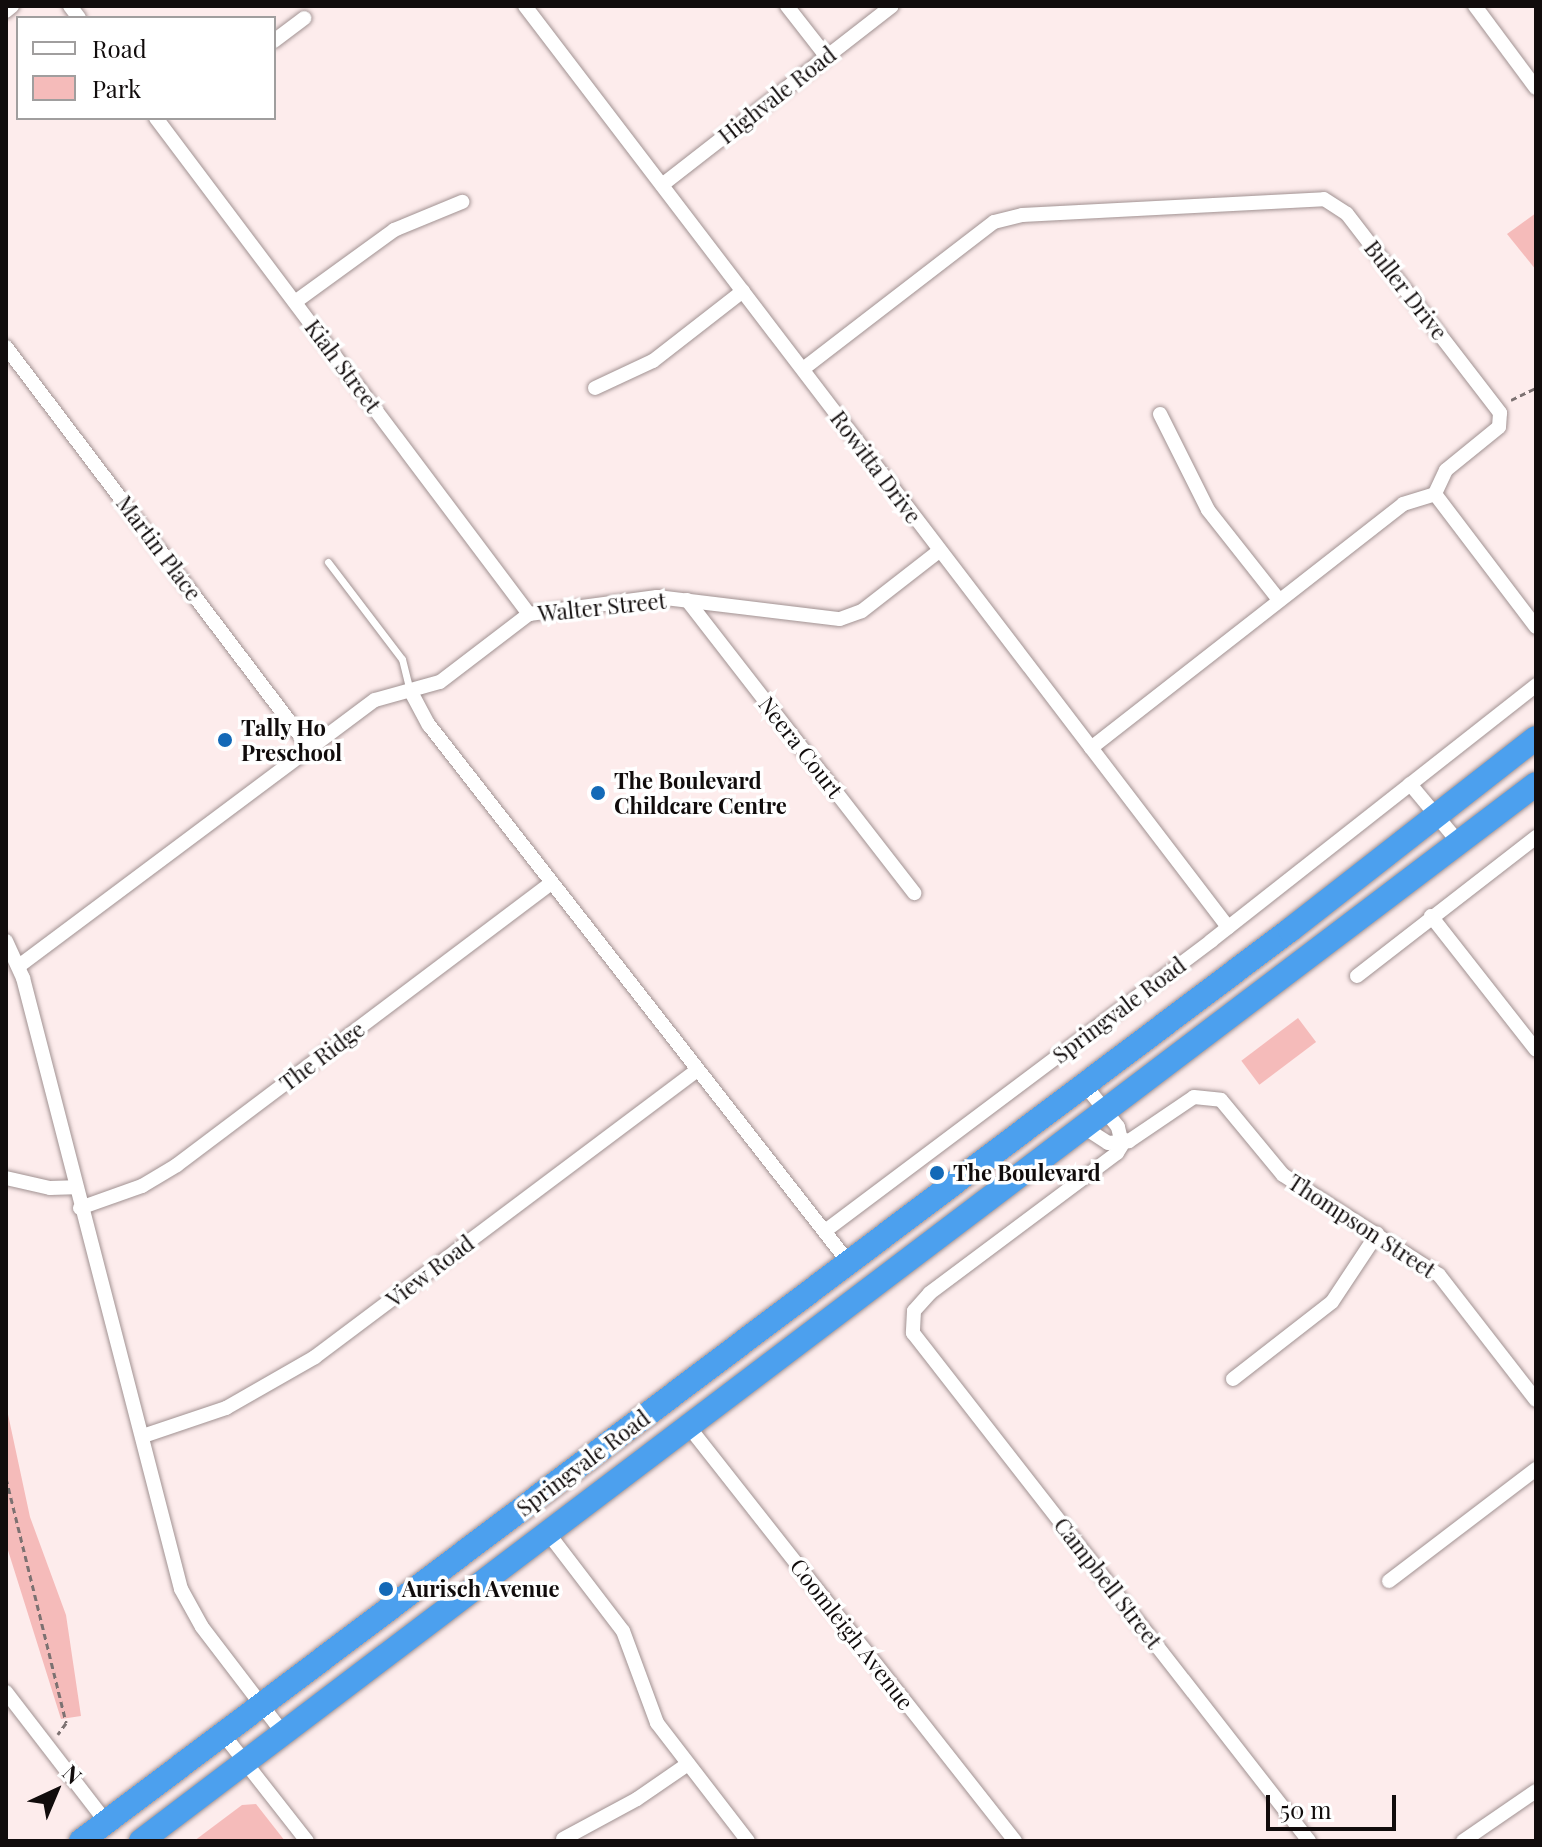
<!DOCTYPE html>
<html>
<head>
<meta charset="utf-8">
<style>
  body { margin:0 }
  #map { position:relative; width:1542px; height:1847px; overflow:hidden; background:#fdecec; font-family:"Playfair Display",serif }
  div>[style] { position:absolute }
  .green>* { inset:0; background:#f5bbba; transform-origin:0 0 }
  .path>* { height:3px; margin-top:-1.5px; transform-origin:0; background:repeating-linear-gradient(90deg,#7c7171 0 6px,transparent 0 10px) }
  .roads { filter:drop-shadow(0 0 2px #a19292) drop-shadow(0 0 2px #a19292) }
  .service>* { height:7px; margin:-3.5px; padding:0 3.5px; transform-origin:3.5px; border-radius:3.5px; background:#fff }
  .minor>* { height:14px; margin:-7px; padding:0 7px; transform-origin:7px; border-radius:7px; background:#fff }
  .trunk>* { height:24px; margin:-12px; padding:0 12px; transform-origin:12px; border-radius:12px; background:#4ca0ee }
  .dots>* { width:22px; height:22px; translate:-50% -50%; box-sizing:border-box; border:4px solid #fff; border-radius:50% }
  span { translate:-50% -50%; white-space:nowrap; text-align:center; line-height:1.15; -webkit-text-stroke:7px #fff; paint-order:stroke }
  .street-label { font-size:22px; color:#110c0c }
  .poi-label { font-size:22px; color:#110c0c; font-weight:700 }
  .left { translate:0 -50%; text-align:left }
  .frame { position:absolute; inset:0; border:8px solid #110c0c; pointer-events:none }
  .legend { position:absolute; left:16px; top:16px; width:260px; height:104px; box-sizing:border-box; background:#fff; border:2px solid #a09e9e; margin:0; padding:10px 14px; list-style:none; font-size:24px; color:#110c0c }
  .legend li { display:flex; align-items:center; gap:16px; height:40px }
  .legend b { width:40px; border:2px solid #a09e9e }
  .north { position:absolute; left:16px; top:1751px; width:80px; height:80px; -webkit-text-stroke:6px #fff; paint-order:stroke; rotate:44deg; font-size:22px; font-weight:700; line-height:32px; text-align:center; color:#110c0c }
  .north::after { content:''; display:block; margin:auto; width:28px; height:36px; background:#110c0c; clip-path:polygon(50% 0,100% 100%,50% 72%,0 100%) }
  .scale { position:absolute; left:1266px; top:1795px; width:130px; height:36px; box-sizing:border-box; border:4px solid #110c0c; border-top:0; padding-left:10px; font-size:24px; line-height:28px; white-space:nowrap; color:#110c0c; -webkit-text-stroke:6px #fff; paint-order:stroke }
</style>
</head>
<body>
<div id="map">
  <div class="green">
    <i style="clip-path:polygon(1536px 213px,1536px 270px,1507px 234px)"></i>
    <i style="left:1298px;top:1018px;width:30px;height:71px;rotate:53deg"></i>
    <i style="clip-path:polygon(6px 1405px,30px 1517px,66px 1615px,81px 1716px,61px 1719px,6px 1544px)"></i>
    <i style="clip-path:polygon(256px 1804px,285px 1841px,194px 1841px,242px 1805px)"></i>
  </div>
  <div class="path">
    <i style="left:1511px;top:400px;width:28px;rotate:-26deg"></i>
    <i style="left:6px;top:1478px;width:252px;rotate:76.2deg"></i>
    <i style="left:66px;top:1723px;width:14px;rotate:126deg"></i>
  </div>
  <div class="roads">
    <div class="service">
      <i style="left:328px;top:562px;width:122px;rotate:52.7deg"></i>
      <i style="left:402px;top:659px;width:32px;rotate:76deg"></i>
    </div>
    <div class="minor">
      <i style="left:70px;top:6px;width:15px;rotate:53deg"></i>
      <i style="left:525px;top:6px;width:1159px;rotate:52.65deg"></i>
      <i style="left:787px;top:6px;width:63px;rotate:52deg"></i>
      <i style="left:1475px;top:6px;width:102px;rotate:53.4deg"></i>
      <i style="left:6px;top:11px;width:8px;rotate:-40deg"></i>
      <i style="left:274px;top:41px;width:38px;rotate:-37deg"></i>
      <i style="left:156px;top:118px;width:621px;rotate:53.06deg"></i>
      <i style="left:662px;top:185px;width:291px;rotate:-37.9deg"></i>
      <i style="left:295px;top:302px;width:122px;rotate:-36deg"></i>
      <i style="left:394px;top:230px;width:74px;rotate:-22.4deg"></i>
      <i style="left:6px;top:347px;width:505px;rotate:52.88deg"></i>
      <i style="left:803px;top:369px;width:241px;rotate:-37.6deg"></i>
      <i style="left:994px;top:222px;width:29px;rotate:-14deg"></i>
      <i style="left:1022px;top:215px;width:302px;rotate:-3deg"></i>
      <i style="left:1324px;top:199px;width:27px;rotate:33deg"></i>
      <i style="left:1347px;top:214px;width:251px;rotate:52.4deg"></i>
      <i style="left:1500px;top:413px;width:14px;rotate:94deg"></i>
      <i style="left:1499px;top:427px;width:68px;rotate:140.9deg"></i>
      <i style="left:1446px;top:470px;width:26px;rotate:115deg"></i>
      <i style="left:595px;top:388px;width:64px;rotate:-25deg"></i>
      <i style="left:653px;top:361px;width:114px;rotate:-37.9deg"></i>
      <i style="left:1160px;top:414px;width:107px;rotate:63.4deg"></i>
      <i style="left:1208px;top:510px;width:115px;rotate:51.7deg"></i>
      <i style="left:1435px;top:494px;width:167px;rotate:52.8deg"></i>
      <i style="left:687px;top:600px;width:371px;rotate:52.2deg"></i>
      <i style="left:410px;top:690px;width:40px;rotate:62deg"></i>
      <i style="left:429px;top:725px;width:683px;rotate:52.02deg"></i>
      <i style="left:1091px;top:748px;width:396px;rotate:-38deg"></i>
      <i style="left:1403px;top:504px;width:34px;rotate:-17deg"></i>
      <i style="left:1410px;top:784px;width:78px;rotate:50.2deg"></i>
      <i style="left:1431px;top:916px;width:170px;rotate:51.9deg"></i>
      <i style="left:6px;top:941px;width:41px;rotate:65.3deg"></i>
      <i style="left:23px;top:978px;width:631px;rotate:75.5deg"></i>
      <i style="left:181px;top:1589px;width:43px;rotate:61.1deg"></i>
      <i style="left:202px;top:1627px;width:133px;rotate:52.6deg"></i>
      <i style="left:19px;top:966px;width:444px;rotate:-36.8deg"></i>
      <i style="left:375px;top:700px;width:67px;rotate:-15.5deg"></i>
      <i style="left:440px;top:682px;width:112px;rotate:-37.4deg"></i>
      <i style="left:529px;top:614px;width:129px;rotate:-7.6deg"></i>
      <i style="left:657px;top:597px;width:184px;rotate:6.9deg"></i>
      <i style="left:840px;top:619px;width:23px;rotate:-20deg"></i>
      <i style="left:862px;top:611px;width:98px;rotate:-37.9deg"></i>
      <i style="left:1357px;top:976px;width:227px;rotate:-37.8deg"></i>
      <i style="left:1085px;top:1085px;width:53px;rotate:51.8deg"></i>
      <i style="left:1118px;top:1127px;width:13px;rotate:77deg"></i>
      <i style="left:1085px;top:1128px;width:27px;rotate:33deg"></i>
      <i style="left:1108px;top:1143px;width:21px;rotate:-5deg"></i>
      <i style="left:1129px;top:1141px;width:78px;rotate:-34.1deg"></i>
      <i style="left:1194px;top:1097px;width:27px;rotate:6deg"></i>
      <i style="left:1221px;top:1100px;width:97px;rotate:50.4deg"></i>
      <i style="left:1283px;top:1175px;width:185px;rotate:32.7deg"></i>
      <i style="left:1439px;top:1275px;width:158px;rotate:52.2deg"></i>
      <i style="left:1125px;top:1140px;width:15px;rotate:122deg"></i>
      <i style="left:1117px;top:1153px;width:234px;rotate:143.2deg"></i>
      <i style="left:930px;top:1293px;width:24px;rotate:132deg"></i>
      <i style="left:914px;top:1311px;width:22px;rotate:93deg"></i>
      <i style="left:913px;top:1333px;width:644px;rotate:52.06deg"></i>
      <i style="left:6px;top:1178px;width:45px;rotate:12.8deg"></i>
      <i style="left:50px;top:1188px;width:24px;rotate:-2deg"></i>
      <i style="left:80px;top:1208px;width:66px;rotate:-19.5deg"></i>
      <i style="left:142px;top:1186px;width:41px;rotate:-31deg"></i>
      <i style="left:177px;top:1165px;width:468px;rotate:-37deg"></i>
      <i style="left:825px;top:1231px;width:483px;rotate:-36.9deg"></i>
      <i style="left:1211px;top:941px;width:414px;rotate:-38.2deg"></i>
      <i style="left:1233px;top:1379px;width:125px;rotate:-37.9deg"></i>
      <i style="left:1332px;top:1302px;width:82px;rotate:-56.5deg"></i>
      <i style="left:689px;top:1427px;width:527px;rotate:51.78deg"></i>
      <i style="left:143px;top:1436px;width:88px;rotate:-18.6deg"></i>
      <i style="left:226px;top:1408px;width:103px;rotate:-29.8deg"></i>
      <i style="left:315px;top:1357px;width:478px;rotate:-36.9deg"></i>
      <i style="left:548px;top:1533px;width:123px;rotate:52.6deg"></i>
      <i style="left:623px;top:1631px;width:98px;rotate:69.7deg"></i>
      <i style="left:657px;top:1723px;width:149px;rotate:52.4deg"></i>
      <i style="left:1389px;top:1581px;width:185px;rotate:-37.3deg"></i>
      <i style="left:6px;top:1692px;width:164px;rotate:52.4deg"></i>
      <i style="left:223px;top:1734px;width:136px;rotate:51.9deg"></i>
      <i style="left:563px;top:1839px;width:84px;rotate:-28.4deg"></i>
      <i style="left:637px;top:1799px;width:62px;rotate:-34.5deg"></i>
      <i style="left:1463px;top:1841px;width:88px;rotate:-34.4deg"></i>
    </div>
    <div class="trunk">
      <i style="left:81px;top:1841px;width:1514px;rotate:-37deg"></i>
      <i style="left:1290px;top:930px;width:312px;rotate:-38deg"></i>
      <i style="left:141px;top:1841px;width:1750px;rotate:-37.15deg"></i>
    </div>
  </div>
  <div class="dots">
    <i style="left:225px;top:740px;background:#1369b7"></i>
    <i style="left:598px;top:793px;background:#1369b7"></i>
    <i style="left:937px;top:1173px;background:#1369b7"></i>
    <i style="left:386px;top:1589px;background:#1369b7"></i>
  </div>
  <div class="street-label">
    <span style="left:777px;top:95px;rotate:-38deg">Highvale Road</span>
    <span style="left:1406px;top:290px;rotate:52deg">Buller Drive</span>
    <span style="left:343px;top:366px;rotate:53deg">Kiah Street</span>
    <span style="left:876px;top:467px;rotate:53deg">Rowitta Drive</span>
    <span style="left:159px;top:548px;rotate:53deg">Martin Place</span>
    <span style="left:602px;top:607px;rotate:-6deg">Walter Street</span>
    <span style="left:801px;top:747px;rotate:52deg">Neera Court</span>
    <span style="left:1119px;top:1010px;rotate:-37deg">Springvale Road</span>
    <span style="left:322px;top:1056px;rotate:-37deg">The Ridge</span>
    <span style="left:1362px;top:1226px;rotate:33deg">Thompson Street</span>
    <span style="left:430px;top:1271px;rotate:-37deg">View Road</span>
    <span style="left:583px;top:1463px;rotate:-37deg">Springvale Road</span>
    <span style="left:1108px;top:1583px;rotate:52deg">Campbell Street</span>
    <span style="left:852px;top:1634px;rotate:52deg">Coomleigh Avenue</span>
  </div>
  <div class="poi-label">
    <span class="left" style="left:241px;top:740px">Tally Ho<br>Preschool</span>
    <span class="left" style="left:614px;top:793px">The Boulevard<br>Childcare Centre</span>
    <span class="left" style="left:953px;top:1173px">The Boulevard</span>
    <span class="left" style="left:402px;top:1589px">Aurisch Avenue</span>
  </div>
  <div class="frame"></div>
  <ul class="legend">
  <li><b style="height:10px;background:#fff"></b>Road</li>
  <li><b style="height:22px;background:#f5bbba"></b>Park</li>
  </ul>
  <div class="north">N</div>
  <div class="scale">50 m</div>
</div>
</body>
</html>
